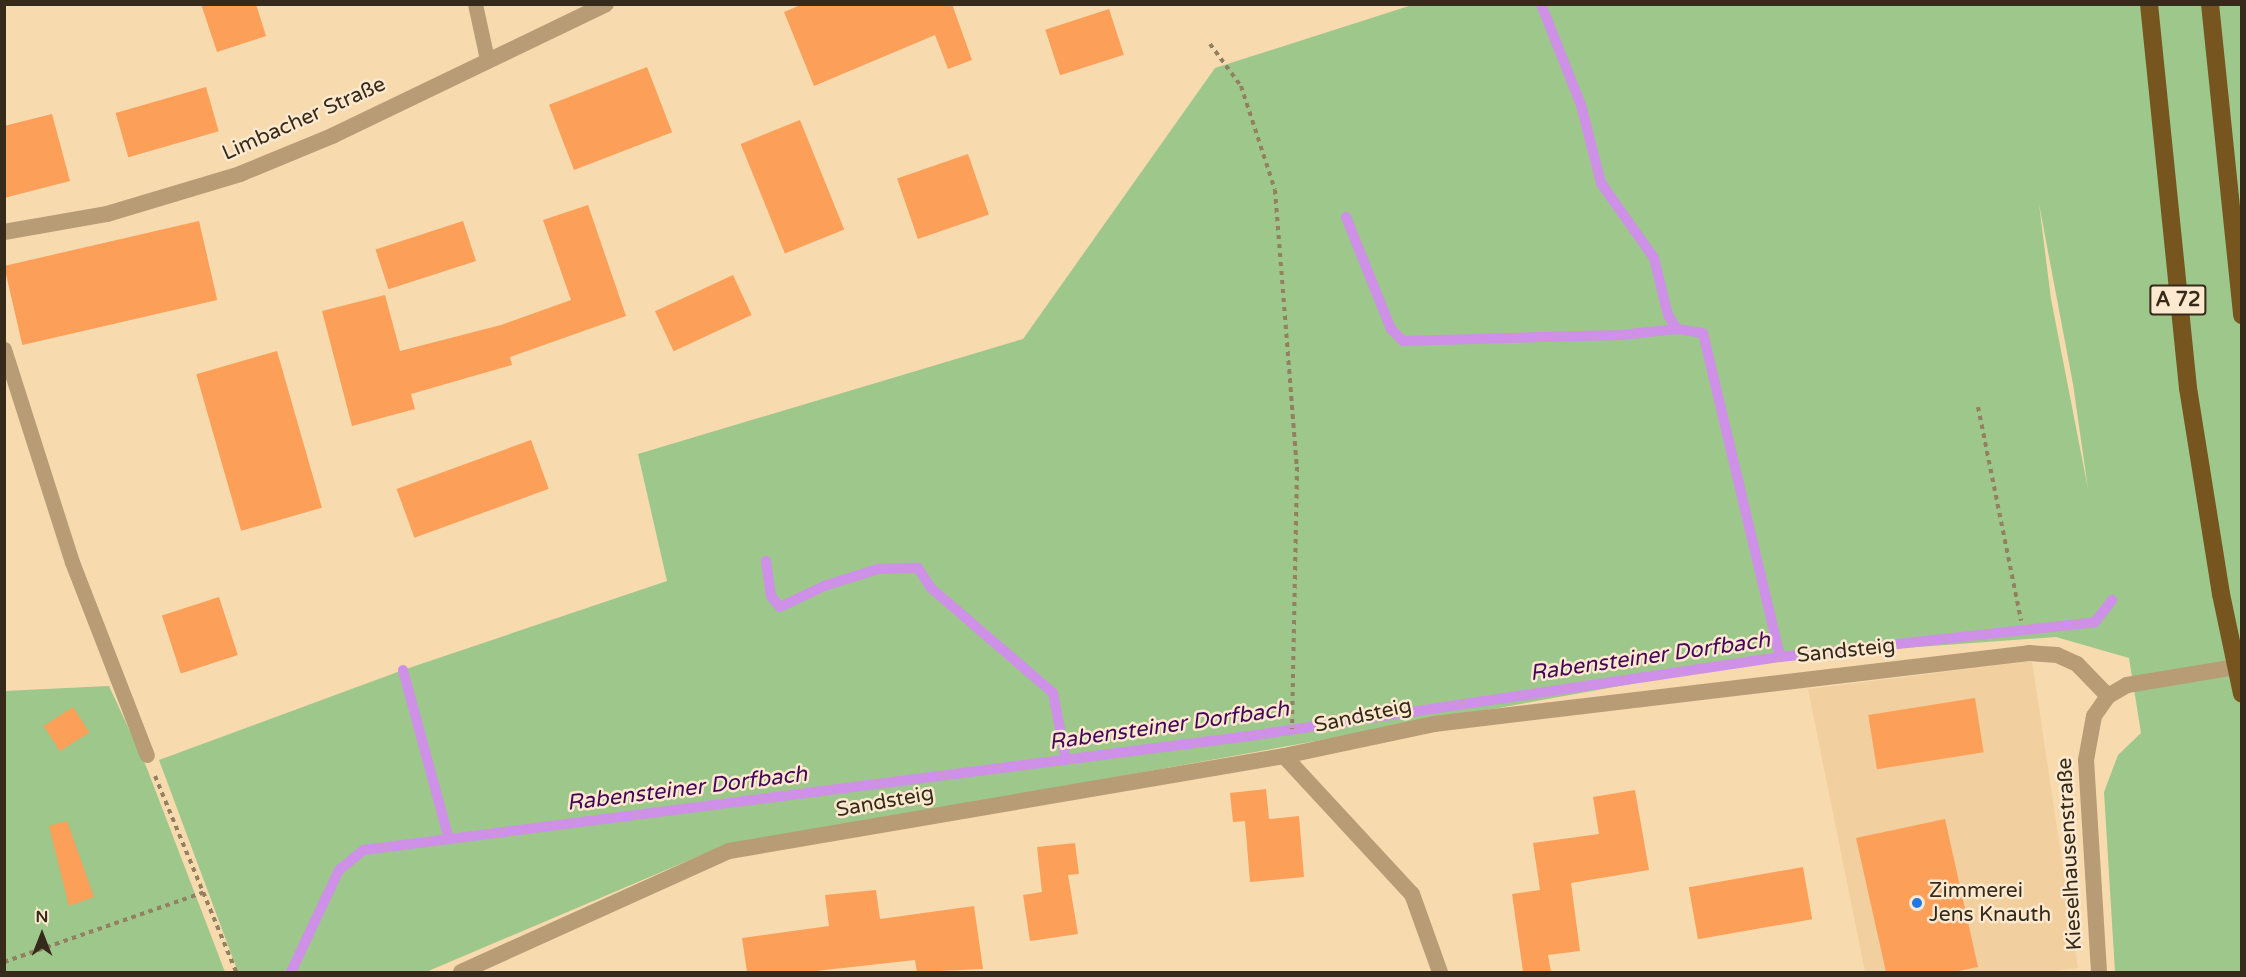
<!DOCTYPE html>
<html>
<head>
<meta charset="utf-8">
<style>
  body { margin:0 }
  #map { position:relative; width:2246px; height:977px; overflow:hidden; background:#f8daaf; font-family:"Varela Round",sans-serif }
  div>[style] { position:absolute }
  .built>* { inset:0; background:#f2cf9e }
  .green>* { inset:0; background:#9dc78b }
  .stream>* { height:10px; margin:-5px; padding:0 5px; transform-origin:5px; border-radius:5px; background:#cf90e7 }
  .building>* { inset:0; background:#fb9f59; transform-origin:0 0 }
  .path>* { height:4px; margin-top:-2px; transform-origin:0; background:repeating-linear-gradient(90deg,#937f61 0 4.5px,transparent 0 9px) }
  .service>* { height:15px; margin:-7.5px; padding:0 7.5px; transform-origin:7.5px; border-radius:7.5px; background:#b89c75 }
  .minor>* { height:16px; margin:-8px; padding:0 8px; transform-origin:8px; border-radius:8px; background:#b89c75 }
  .tertiary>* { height:16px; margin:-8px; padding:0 8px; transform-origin:8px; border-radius:8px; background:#b89c75 }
  .motorway>* { height:18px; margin:-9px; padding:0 9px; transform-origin:9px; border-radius:9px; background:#76551e }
  .motorway-bridge>* { height:18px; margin:-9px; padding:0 9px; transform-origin:9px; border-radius:9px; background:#76551e }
  .dots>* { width:16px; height:16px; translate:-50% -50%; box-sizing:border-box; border:3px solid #fce9cf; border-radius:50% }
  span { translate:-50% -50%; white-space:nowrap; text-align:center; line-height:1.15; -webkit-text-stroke:5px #fce9cf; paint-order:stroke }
  .shield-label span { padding:2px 4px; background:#fce9cf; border:2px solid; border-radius:4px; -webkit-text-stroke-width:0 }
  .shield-label { font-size:20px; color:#362b1a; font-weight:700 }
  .street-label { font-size:21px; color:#362b1a }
  .poi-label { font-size:21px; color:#362b1a }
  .left { translate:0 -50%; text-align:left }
  .water-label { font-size:22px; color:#450758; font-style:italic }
  .frame { position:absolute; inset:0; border:6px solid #362b1a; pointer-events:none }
  .north { position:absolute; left:12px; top:905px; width:60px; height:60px; -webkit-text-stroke:4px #fce9cf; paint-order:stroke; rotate:0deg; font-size:16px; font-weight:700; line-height:24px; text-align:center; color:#362b1a }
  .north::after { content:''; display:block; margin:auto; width:21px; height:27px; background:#362b1a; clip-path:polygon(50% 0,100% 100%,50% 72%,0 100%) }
</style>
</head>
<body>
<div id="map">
  <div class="built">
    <i style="clip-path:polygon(2032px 661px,2078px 968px,2047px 972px,1865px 972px,1808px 689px)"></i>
  </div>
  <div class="green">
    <i style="clip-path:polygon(evenodd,1412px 5px,2241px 5px,2241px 972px,2115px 972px,2104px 792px,2118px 755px,2141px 733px,2129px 658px,2056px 637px,1780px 657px,713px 850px,426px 972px,238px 972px,159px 760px,403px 670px,667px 581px,638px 454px,1023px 339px,1215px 68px,1412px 5px,2039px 204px,2073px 384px,2088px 489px,2051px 299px,2039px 204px)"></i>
    <i style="clip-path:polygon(109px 686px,146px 766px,225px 972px,5px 972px,4px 691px)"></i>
  </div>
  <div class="stream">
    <i style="left:1541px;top:4px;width:109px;rotate:68.4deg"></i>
    <i style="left:1581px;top:105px;width:81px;rotate:75.6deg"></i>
    <i style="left:1601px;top:183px;width:92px;rotate:54.8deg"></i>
    <i style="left:1654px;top:258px;width:59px;rotate:76.2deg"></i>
    <i style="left:1668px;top:315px;width:17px;rotate:57deg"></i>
    <i style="left:1346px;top:217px;width:121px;rotate:68.1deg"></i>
    <i style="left:1391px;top:329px;width:17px;rotate:45deg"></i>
    <i style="left:1403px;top:341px;width:218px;rotate:-1.6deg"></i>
    <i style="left:1621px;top:335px;width:56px;rotate:-6.1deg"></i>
    <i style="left:1677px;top:329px;width:26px;rotate:9deg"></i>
    <i style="left:1703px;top:333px;width:333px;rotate:76.6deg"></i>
    <i style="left:766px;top:561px;width:35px;rotate:82deg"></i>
    <i style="left:771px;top:596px;width:14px;rotate:51deg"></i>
    <i style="left:780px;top:607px;width:49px;rotate:-25.5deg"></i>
    <i style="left:824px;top:586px;width:57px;rotate:-17.5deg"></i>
    <i style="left:878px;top:569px;width:40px;rotate:-1.4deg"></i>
    <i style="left:918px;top:568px;width:24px;rotate:57deg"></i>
    <i style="left:931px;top:588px;width:161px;rotate:40.7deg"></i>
    <i style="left:1053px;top:693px;width:68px;rotate:79deg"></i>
    <i style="left:403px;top:670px;width:175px;rotate:74.8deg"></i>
    <i style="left:291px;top:972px;width:113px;rotate:-64.8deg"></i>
    <i style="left:339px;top:870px;width:32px;rotate:-39deg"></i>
    <i style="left:364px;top:850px;width:893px;rotate:-7.33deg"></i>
    <i style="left:1250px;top:736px;width:536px;rotate:-8.48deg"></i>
    <i style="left:1780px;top:657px;width:317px;rotate:-6.3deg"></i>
    <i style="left:2095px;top:622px;width:28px;rotate:-52deg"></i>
  </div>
  <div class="building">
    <i style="clip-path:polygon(201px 4px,256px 4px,266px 36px,217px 52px)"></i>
    <i style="clip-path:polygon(803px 4px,952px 4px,972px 60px,948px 69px,935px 35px,814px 86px,784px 12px)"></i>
    <i style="left:1109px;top:9px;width:48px;height:67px;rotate:72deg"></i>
    <i style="left:647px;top:67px;width:70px;height:105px;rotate:69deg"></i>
    <i style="left:206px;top:87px;width:46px;height:94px;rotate:74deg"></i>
    <i style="clip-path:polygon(52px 114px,70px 181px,4px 198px,4px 126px)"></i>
    <i style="left:800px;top:120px;width:118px;height:64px;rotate:68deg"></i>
    <i style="left:968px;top:154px;width:64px;height:75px;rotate:71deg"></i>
    <i style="clip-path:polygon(588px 205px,626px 316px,510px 357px,512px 365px,411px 394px,415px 409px,352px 426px,322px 311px,385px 295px,400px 351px,501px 325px,571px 300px,543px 220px)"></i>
    <i style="left:199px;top:221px;width:81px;height:200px;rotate:77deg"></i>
    <i style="left:463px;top:221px;width:42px;height:92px;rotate:72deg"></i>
    <i style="left:733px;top:275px;width:44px;height:86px;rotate:65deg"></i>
    <i style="left:277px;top:351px;width:163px;height:84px;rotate:74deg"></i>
    <i style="left:531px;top:440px;width:52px;height:143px;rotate:70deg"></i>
    <i style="left:219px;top:597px;width:61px;height:60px;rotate:72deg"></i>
    <i style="left:1975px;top:698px;width:55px;height:108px;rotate:81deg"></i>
    <i style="left:73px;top:707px;width:30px;height:35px;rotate:57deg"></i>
    <i style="clip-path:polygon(1266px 789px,1269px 819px,1299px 816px,1304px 877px,1250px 882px,1245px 821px,1233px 822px,1230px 793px)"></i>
    <i style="clip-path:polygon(1635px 790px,1649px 870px,1571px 883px,1580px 951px,1548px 955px,1551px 972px,1523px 972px,1512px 894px,1540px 890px,1533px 843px,1599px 834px,1593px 797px)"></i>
    <i style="clip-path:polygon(1945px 819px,1978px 967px,1953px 972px,1886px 972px,1856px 838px)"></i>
    <i style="clip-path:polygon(67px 821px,94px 897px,69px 906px,49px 826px)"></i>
    <i style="clip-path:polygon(1075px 843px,1079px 874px,1068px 875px,1078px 934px,1030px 941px,1023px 895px,1042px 892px,1037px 847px)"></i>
    <i style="left:1803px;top:867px;width:53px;height:116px;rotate:80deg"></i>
    <i style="clip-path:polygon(876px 890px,880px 919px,974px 906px,983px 969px,917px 972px,915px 960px,807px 972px,747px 972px,742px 938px,829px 926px,825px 895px)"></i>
  </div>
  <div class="path">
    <i style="left:1210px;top:44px;width:52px;rotate:53.6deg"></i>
    <i style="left:1241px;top:86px;width:109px;rotate:71.9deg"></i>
    <i style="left:1275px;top:190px;width:278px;rotate:85.5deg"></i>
    <i style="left:1297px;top:467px;width:262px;rotate:91.1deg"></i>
    <i style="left:1978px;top:407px;width:218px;rotate:78.6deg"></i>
    <i style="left:155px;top:776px;width:212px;rotate:67.5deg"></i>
    <i style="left:4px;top:962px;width:213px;rotate:-19.2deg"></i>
  </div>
  <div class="service">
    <i style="left:475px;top:4px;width:56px;rotate:77.7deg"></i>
    <i style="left:4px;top:349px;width:224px;rotate:72.3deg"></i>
    <i style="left:72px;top:562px;width:207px;rotate:68.8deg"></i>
  </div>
  <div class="minor">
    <i style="left:1284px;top:756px;width:188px;rotate:47.2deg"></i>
    <i style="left:1412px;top:894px;width:83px;rotate:70.3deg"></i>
    <i style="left:461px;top:972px;width:294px;rotate:-24.3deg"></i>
    <i style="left:729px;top:851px;width:563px;rotate:-9.71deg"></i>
    <i style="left:1284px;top:756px;width:153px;rotate:-12deg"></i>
    <i style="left:1434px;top:724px;width:599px;rotate:-6.8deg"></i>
    <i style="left:2029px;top:653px;width:28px;rotate:4deg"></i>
    <i style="left:2057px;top:655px;width:22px;rotate:24deg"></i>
    <i style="left:2077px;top:664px;width:45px;rotate:45.9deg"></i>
    <i style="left:2099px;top:972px;width:212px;rotate:-93.5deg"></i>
    <i style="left:2086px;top:760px;width:45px;rotate:-79.7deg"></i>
    <i style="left:2094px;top:716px;width:24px;rotate:-55deg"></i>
    <i style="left:2108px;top:696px;width:22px;rotate:-30deg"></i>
    <i style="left:2127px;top:685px;width:117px;rotate:-9.4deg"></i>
  </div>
  <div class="tertiary">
    <i style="left:4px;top:232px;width:105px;rotate:-9.9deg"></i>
    <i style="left:107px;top:214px;width:139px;rotate:-16.7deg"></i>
    <i style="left:240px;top:174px;width:100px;rotate:-22.4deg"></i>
    <i style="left:332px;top:136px;width:304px;rotate:-25.7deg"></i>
  </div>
  <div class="motorway">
    <i style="left:2149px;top:4px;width:386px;rotate:84.2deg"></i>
    <i style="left:2188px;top:388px;width:209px;rotate:80.9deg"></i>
    <i style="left:2210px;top:4px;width:313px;rotate:84.1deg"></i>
  </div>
  <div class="motorway-bridge">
    <i style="left:2221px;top:594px;width:102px;rotate:78.1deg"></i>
  </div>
  <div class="dots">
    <i style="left:1917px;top:903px;background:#2178e2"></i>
  </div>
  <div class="shield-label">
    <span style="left:2178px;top:300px">A 72</span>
  </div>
  <div class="street-label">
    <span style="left:304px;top:119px;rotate:-24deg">Limbacher Straße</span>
    <span style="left:1846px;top:651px;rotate:-6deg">Sandsteig</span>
    <span style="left:1363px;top:716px;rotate:-12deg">Sandsteig</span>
    <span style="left:885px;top:802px;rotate:-10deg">Sandsteig</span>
    <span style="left:2070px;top:854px;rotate:-93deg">Kieselhausenstraße</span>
  </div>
  <div class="poi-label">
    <span class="left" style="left:1929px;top:903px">Zimmerei<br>Jens Knauth</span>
  </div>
  <div class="water-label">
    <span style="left:1650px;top:657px;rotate:-8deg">Rabensteiner Dorfbach</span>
    <span style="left:1169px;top:726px;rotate:-8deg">Rabensteiner Dorfbach</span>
    <span style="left:687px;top:789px;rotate:-7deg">Rabensteiner Dorfbach</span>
  </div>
  <div class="frame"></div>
  <div class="north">N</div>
</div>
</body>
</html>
